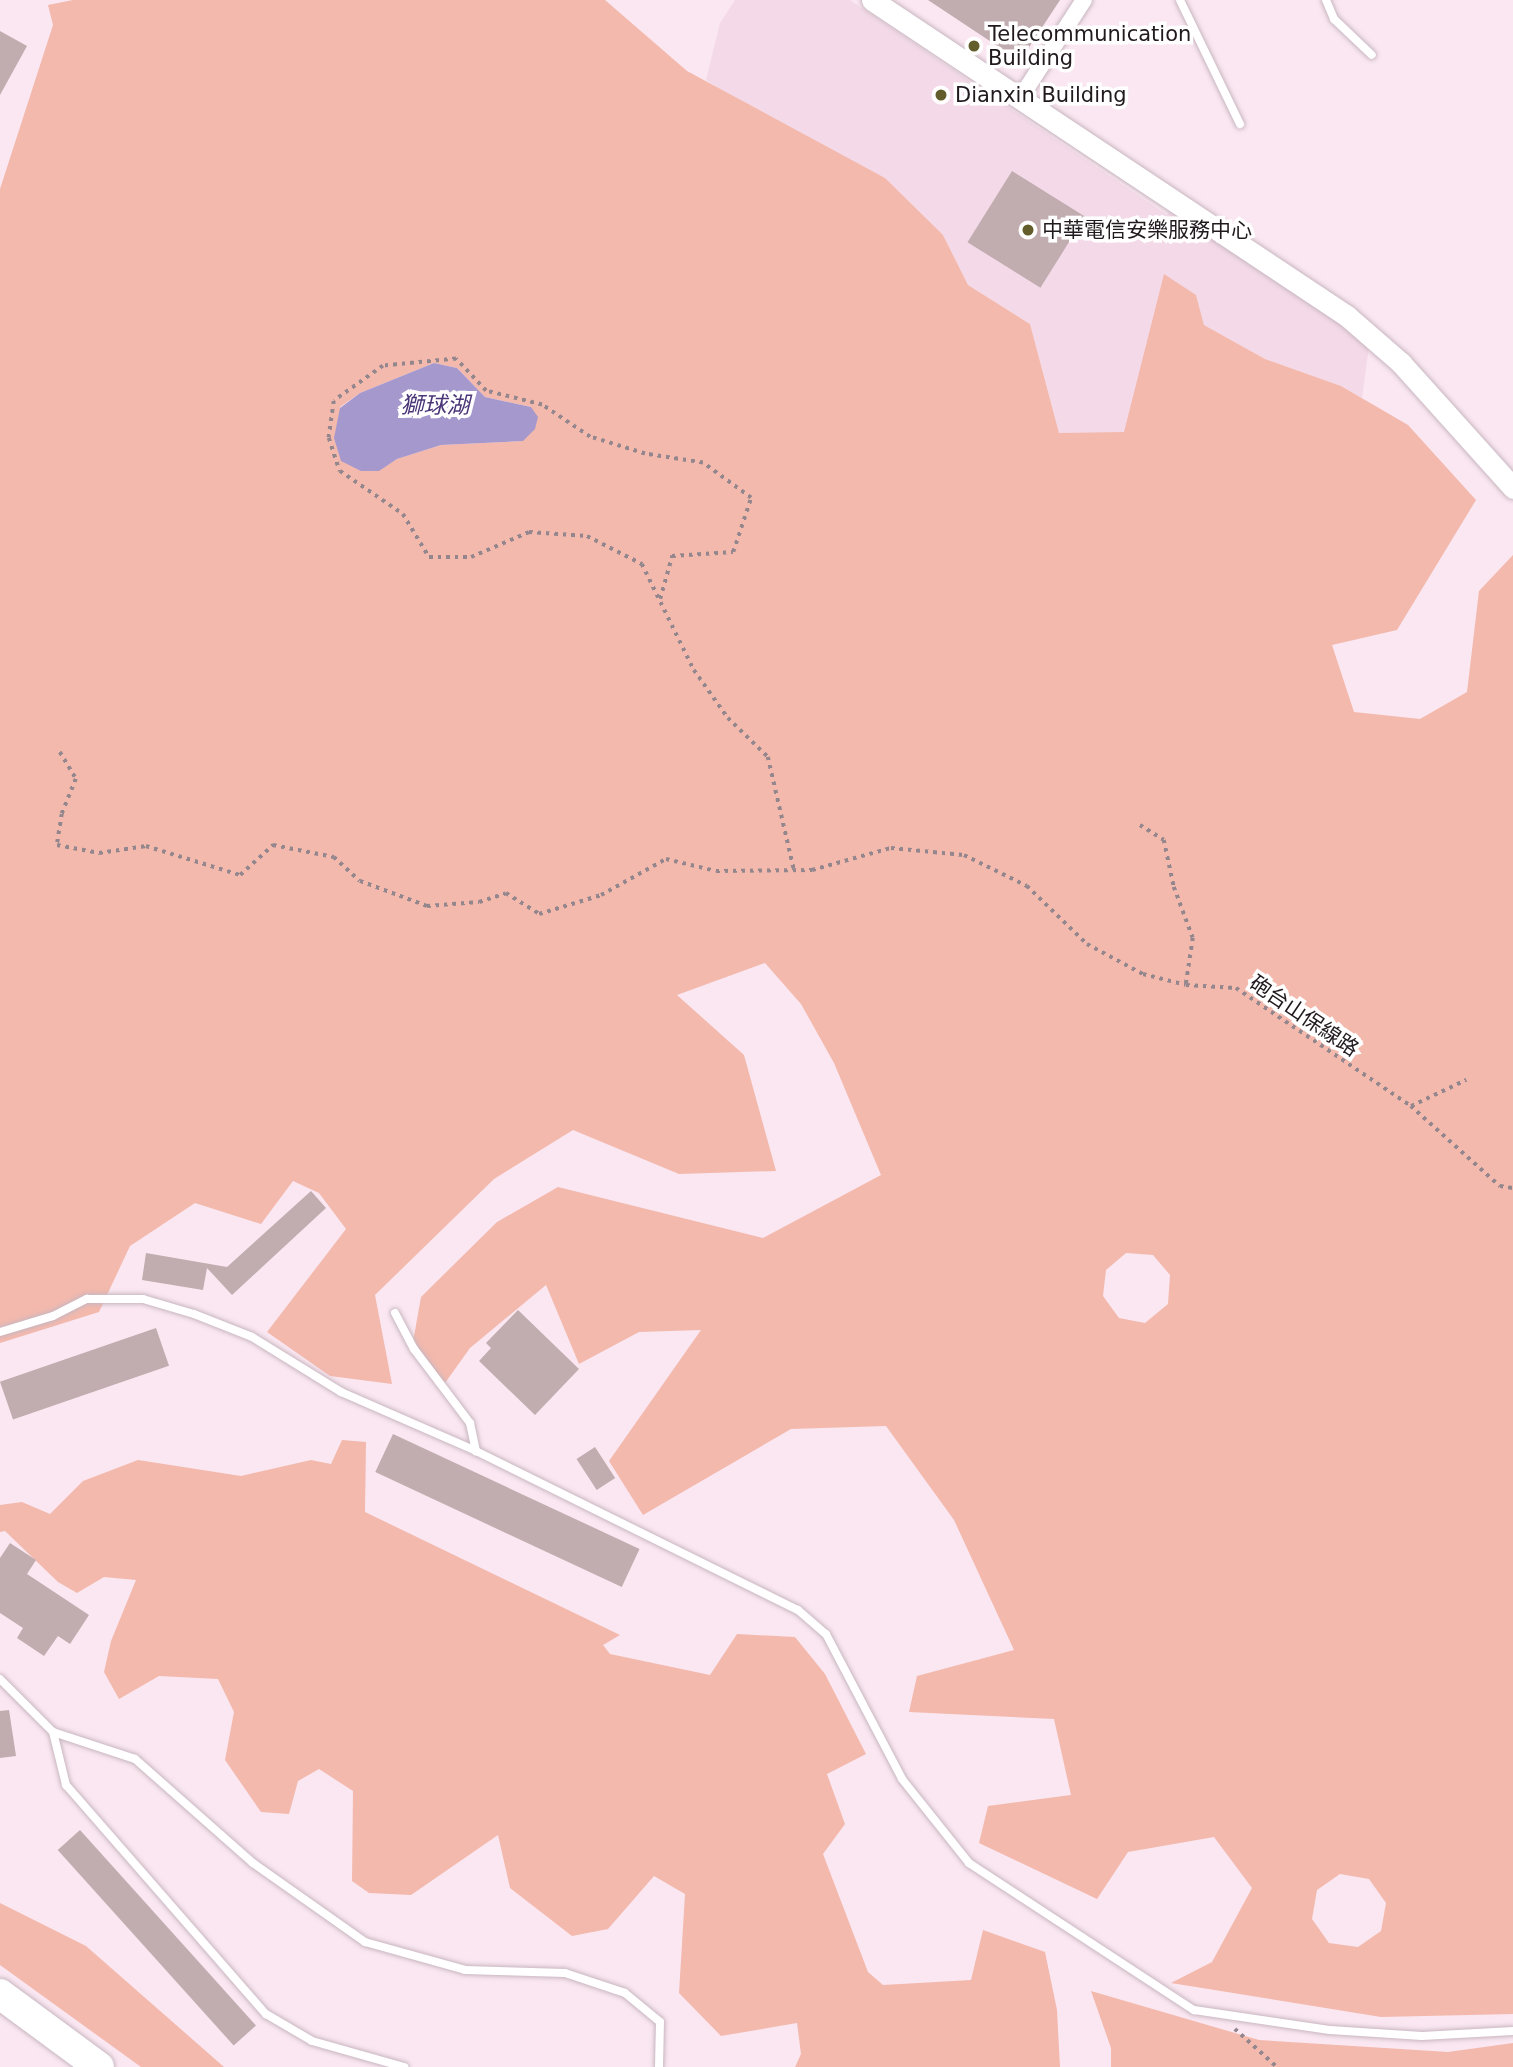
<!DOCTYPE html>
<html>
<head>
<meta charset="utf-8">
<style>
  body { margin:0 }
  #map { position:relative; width:1513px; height:2067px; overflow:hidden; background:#fae7f1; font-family:"DejaVu Sans","Noto Sans TC",sans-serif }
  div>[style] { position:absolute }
  .built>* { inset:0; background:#f4dae8 }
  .green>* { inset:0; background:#f3b9ad }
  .water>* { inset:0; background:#a598cd }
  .building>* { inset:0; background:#c1acaf; transform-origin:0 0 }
  .path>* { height:3.5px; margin-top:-1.75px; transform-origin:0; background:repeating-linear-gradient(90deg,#93868d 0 3.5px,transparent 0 8.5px) }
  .roads { filter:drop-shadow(0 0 2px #c8b6c0) drop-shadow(0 0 2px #c8b6c0) }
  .service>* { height:8px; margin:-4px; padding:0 4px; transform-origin:4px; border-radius:4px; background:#fff }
  .minor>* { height:16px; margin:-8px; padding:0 8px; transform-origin:8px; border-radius:8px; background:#fff }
  .tertiary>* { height:21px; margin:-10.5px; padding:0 10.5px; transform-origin:10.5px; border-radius:10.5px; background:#fff }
  .motorway>* { height:30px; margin:-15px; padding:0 15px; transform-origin:15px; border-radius:15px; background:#fff }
  .dots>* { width:19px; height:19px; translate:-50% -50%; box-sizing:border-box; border:4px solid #fff; border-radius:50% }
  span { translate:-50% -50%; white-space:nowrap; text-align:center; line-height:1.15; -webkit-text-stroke:7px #fff; paint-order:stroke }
  .poi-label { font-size:21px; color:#20191d }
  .left { translate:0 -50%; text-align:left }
  .street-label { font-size:21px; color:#20191d }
  .water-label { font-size:23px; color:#4a3677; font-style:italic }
</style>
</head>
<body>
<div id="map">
  <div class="built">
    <i style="clip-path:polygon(735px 0,850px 0,1167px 215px,1175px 202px,1370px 339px,1362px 398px,1341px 386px,1265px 359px,1204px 325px,1196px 295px,1124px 433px,1059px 433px,1030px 324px,968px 285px,943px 235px,706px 80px,720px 23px)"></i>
  </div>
  <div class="green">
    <i style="clip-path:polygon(evenodd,73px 0,605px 0,687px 71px,885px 178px,943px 235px,968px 285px,1030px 324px,1059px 433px,1124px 432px,1164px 274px,1196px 295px,1204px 325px,1265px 359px,1341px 386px,1408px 425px,1476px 500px,1397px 630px,1332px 645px,1354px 712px,1420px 719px,1467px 692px,1479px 591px,1513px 555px,1513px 2014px,1381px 2017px,1171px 1983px,1212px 1962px,1252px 1888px,1214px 1837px,1128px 1852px,1097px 1899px,979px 1843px,988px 1806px,1071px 1795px,1054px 1719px,909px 1712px,917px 1676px,1014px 1650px,954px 1520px,886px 1426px,791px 1429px,643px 1515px,609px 1461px,701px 1330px,639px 1332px,579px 1364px,546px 1285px,470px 1348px,445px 1383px,411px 1353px,421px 1297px,497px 1222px,558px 1187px,763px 1238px,881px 1175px,834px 1063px,801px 1004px,765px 963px,677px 995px,744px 1055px,776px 1171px,679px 1174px,573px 1130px,494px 1179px,375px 1295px,392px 1384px,330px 1376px,267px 1332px,346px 1229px,319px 1193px,293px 1181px,261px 1224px,195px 1203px,130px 1246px,99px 1312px,0 1343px,0 189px,53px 25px,48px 5px,73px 0,434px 363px,457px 368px,485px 397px,531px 407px,523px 441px,441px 445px,397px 459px,378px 471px,340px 407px,360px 393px,434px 363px,73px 0,1126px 1253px,1153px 1255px,1170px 1275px,1168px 1304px,1145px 1323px,1119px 1318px,1103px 1296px,1106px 1270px,1126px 1253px,73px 0,1340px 1874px,1369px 1879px,1386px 1903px,1381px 1931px,1358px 1947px,1329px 1943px,1312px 1919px,1317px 1890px,1340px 1874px)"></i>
    <i style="clip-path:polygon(342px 1440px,366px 1442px,365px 1512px,620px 1635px,603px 1645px,610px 1654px,710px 1675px,737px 1634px,795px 1637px,825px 1674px,866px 1754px,827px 1774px,845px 1824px,823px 1854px,868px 1972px,883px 1985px,971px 1980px,983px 1930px,1045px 1952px,1057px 2010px,1060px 2067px,795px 2067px,801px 2054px,797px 2023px,721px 2036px,679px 1993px,685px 1894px,654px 1876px,608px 1929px,572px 1936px,510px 1888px,498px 1835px,411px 1895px,369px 1893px,352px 1881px,353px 1791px,319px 1769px,298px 1781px,289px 1814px,261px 1812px,225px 1760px,234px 1712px,218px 1679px,159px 1676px,119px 1699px,104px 1672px,111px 1641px,136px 1580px,104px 1577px,77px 1593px,58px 1582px,5px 1531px,0 1532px,0 1505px,22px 1502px,50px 1514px,83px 1481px,138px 1460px,241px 1476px,311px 1460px,331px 1464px)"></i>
    <i style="clip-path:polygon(0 1903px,86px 1946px,224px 2067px,141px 2067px,0 1965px)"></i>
    <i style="clip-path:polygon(1091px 1991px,1259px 2040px,1448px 2052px,1513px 2043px,1513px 2067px,1111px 2067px,1111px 2048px)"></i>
  </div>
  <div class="water">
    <i style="clip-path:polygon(434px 363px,457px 368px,485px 397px,531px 407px,538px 417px,535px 429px,523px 441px,441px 445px,397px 459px,379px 471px,361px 471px,341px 461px,334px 438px,340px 408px,360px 393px)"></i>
  </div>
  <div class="building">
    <i style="clip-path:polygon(928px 0,1060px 0,1020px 61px)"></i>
    <i style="clip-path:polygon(0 31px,27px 46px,0 95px)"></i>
    <i style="left:1012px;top:171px;width:86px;height:84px;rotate:32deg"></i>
    <i style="clip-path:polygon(311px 1191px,326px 1208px,232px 1295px,207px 1268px,203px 1290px,142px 1280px,146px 1253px,227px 1267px)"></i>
    <i style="clip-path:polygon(518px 1310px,579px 1369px,535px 1415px,479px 1361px,491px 1348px,486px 1343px)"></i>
    <i style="left:156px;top:1328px;width:40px;height:165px;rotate:71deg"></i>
    <i style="left:393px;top:1434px;width:272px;height:42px;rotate:25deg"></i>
    <i style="left:595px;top:1447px;width:37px;height:22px;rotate:57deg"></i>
    <i style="clip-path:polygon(10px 1543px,36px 1560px,27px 1574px,89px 1615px,70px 1644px,58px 1636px,44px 1656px,17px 1638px,23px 1628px,0 1613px,0 1558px)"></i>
    <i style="clip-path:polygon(9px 1710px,16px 1756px,0 1758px,0 1711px)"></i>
    <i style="left:80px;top:1830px;width:263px;height:30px;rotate:48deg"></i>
  </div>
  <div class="path">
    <i style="left:660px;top:599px;width:45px;rotate:-74.4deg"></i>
    <i style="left:672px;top:556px;width:61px;rotate:-3.8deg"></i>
    <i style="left:733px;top:552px;width:57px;rotate:-71.6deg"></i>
    <i style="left:751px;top:498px;width:59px;rotate:-143.9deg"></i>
    <i style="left:703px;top:463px;width:59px;rotate:-171.2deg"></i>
    <i style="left:645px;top:454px;width:58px;rotate:-162.8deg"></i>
    <i style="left:590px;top:437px;width:58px;rotate:-146.3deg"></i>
    <i style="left:542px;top:405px;width:58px;rotate:-166deg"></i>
    <i style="left:486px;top:391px;width:44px;rotate:-133.2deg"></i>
    <i style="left:456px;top:359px;width:73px;rotate:174.5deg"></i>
    <i style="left:383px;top:366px;width:60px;rotate:144.5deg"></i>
    <i style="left:334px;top:401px;width:37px;rotate:98deg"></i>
    <i style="left:329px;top:438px;width:35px;rotate:72deg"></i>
    <i style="left:340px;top:471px;width:76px;rotate:34.3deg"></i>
    <i style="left:403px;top:514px;width:50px;rotate:58.8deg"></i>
    <i style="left:429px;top:557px;width:42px"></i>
    <i style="left:471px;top:557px;width:63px;rotate:-23.3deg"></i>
    <i style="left:529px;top:532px;width:58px;rotate:3.9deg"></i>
    <i style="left:587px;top:536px;width:62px;rotate:27deg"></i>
    <i style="left:642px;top:564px;width:118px;rotate:63.9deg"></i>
    <i style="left:694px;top:670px;width:59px;rotate:54.7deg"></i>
    <i style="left:728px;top:718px;width:56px;rotate:44.3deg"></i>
    <i style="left:768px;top:757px;width:116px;rotate:77deg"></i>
    <i style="left:60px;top:752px;width:31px;rotate:59deg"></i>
    <i style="left:76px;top:779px;width:38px;rotate:112deg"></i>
    <i style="left:62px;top:814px;width:31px;rotate:99deg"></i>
    <i style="left:57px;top:845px;width:43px;rotate:10.8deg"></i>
    <i style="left:99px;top:853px;width:48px;rotate:-8.5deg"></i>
    <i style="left:146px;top:846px;width:98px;rotate:17.1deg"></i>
    <i style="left:240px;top:875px;width:45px;rotate:-42.3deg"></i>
    <i style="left:273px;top:845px;width:62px;rotate:11.1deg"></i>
    <i style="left:334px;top:857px;width:35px;rotate:43deg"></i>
    <i style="left:360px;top:881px;width:72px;rotate:20.5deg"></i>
    <i style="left:427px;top:906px;width:52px;rotate:-4.4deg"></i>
    <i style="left:479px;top:902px;width:28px;rotate:-18deg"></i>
    <i style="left:506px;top:893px;width:39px;rotate:32deg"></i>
    <i style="left:539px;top:914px;width:65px;rotate:-17deg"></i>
    <i style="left:601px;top:895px;width:74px;rotate:-29deg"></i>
    <i style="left:666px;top:859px;width:51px;rotate:13.5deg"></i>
    <i style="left:716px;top:871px;width:96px;rotate:-0.6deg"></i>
    <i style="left:812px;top:870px;width:82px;rotate:-15.6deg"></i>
    <i style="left:891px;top:848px;width:73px;rotate:5.5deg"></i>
    <i style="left:964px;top:855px;width:70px;rotate:26.2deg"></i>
    <i style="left:1027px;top:886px;width:83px;rotate:44deg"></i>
    <i style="left:1087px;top:944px;width:64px;rotate:28.2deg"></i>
    <i style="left:1143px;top:974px;width:44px;rotate:14.3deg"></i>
    <i style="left:1186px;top:985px;width:50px;rotate:3.4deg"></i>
    <i style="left:1236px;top:988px;width:211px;rotate:34deg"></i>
    <i style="left:1411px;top:1106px;width:120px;rotate:42deg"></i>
    <i style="left:1500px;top:1186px;width:13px;rotate:9deg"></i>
    <i style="left:1140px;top:825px;width:28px;rotate:32deg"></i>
    <i style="left:1164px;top:840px;width:48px;rotate:78deg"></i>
    <i style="left:1174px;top:887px;width:54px;rotate:69.6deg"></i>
    <i style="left:1193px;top:938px;width:48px;rotate:98.5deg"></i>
    <i style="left:1411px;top:1106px;width:61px;rotate:-25.3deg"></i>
    <i style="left:1235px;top:2029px;width:57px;rotate:42.1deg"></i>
  </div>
  <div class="roads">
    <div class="service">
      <i style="left:1180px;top:0;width:138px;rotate:64.2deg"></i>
      <i style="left:1326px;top:0;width:21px;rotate:67deg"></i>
      <i style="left:1334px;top:19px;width:52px;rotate:43.5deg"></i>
      <i style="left:395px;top:1313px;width:41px;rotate:62.2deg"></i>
      <i style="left:414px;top:1349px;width:93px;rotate:52.9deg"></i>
      <i style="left:470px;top:1423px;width:29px;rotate:78deg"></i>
      <i style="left:0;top:1332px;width:55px;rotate:-16.8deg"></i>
      <i style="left:53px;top:1316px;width:38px;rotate:-27deg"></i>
      <i style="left:87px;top:1299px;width:56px"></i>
      <i style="left:143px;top:1299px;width:53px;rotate:16.4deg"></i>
      <i style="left:194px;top:1314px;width:62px;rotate:21.6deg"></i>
      <i style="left:252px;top:1337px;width:105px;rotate:31.7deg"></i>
      <i style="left:341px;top:1392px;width:147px;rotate:23.6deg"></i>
      <i style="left:476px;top:1451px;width:359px;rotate:26.3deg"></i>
      <i style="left:798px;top:1610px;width:37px;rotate:41deg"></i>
      <i style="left:826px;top:1634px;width:164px;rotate:62.3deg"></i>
      <i style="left:902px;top:1779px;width:107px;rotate:51.4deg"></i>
      <i style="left:969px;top:1863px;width:269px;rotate:33.2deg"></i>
      <i style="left:1194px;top:2010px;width:137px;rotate:8.4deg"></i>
      <i style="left:1330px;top:2030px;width:92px;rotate:3.7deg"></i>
      <i style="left:1422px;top:2036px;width:91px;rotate:-3.1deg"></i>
      <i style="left:0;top:1679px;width:75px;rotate:45deg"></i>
      <i style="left:53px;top:1732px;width:86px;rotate:18.2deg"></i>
      <i style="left:135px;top:1759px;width:157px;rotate:41.4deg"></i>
      <i style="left:253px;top:1863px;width:137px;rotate:35.2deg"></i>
      <i style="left:365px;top:1942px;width:104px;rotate:15.6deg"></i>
      <i style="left:465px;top:1970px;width:100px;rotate:1.7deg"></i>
      <i style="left:565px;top:1973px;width:63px;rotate:18.4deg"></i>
      <i style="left:625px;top:1993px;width:45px;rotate:39.6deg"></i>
      <i style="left:660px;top:2022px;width:45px;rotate:91.3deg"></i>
      <i style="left:53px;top:1732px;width:55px;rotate:76.2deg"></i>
      <i style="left:66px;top:1785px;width:304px;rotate:48.9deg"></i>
      <i style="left:266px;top:2014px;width:53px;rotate:30.4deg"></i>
      <i style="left:312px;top:2041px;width:96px;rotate:15.8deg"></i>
    </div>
    <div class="minor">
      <i style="left:1019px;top:100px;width:119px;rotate:-57deg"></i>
    </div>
    <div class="tertiary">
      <i style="left:872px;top:0;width:571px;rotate:33.63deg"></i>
      <i style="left:1347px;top:316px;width:72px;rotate:41deg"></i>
      <i style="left:1401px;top:363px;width:168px;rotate:48.1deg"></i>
    </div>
    <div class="motorway">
      <i style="left:0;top:1994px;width:123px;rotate:36.4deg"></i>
    </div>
  </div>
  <div class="dots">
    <i style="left:974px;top:46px;background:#625d2a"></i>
    <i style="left:941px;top:95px;background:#625d2a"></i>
    <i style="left:1028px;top:230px;background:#625d2a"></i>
  </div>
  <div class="poi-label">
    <span class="left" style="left:988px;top:46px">Telecommunication<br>Building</span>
    <span class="left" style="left:955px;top:95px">Dianxin Building</span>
    <span class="left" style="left:1042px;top:230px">中華電信安樂服務中心</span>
  </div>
  <div class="street-label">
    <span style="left:1304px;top:1016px;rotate:34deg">砲台山保線路</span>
  </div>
  <div class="water-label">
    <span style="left:435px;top:405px">獅球湖</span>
  </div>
</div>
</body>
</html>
